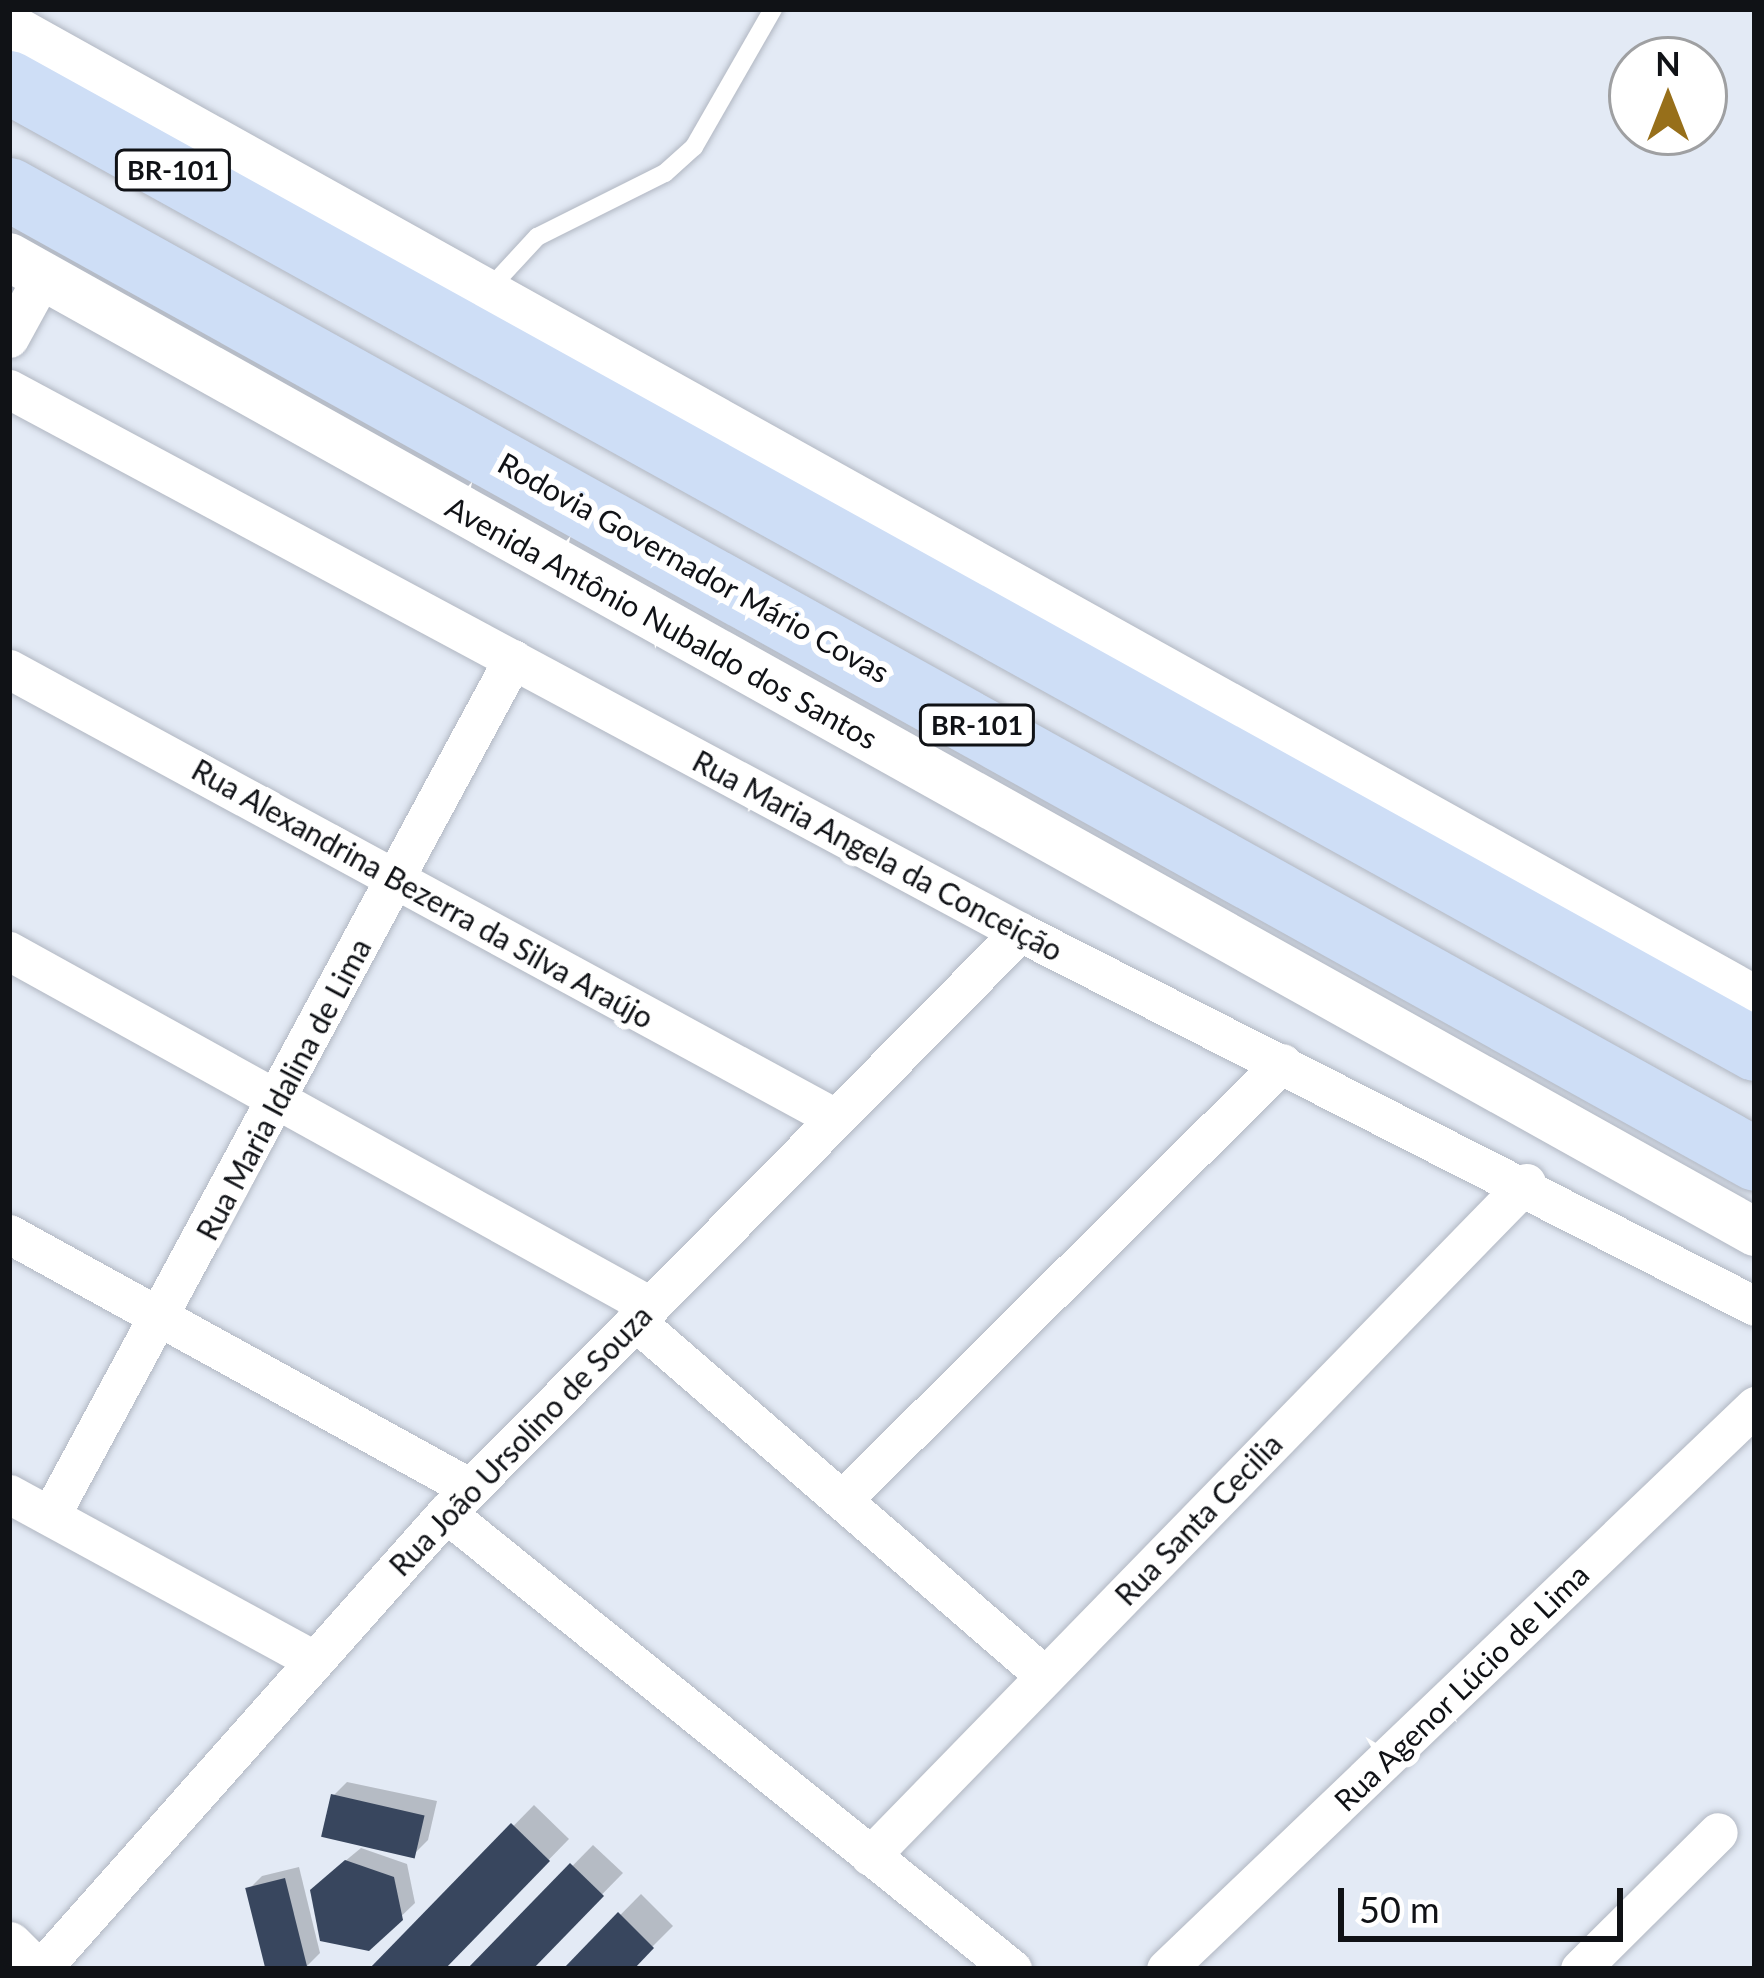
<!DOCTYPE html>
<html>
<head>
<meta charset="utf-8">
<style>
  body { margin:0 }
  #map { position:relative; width:1764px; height:1978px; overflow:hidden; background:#e3eaf5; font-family:Lato,sans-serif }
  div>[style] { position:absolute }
  .shadow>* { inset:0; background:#0003 }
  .building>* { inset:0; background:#38465e; transform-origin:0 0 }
  .roads { filter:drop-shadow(0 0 3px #b1b7c2) drop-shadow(0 0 3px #b1b7c2) }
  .service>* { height:18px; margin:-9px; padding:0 9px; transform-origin:9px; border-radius:9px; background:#fff }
  .minor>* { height:39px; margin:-19.5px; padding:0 19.5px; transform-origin:19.5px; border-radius:19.5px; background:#fff }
  .tertiary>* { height:48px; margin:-24px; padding:0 24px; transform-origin:24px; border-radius:24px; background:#fff }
  .trunk>* { height:63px; margin:-31.5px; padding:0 31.5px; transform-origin:31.5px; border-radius:31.5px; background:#cedef6 }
  span { translate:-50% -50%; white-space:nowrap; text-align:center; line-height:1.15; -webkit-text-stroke:12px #fff; paint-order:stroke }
  .shield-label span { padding:3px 9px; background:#fff; border:3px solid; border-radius:9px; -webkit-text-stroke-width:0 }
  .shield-label { font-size:27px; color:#101216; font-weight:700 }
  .street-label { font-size:30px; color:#101216 }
  .frame { position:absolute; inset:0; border:12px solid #101216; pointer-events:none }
  .north { position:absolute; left:1608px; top:36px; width:120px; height:120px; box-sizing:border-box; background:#fff; border:3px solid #9fa0a2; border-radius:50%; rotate:0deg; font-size:33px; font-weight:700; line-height:48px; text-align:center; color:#101216 }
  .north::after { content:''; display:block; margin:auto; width:42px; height:54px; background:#976f1a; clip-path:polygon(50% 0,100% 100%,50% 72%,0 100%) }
  .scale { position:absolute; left:1338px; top:1888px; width:285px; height:54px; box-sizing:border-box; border:6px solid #101216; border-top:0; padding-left:15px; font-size:36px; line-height:42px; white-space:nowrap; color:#101216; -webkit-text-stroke:9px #fff; paint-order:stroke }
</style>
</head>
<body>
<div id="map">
  <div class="shadow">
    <i style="clip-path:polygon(347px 1782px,437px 1801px,428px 1840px,414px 1854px,334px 1795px)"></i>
    <i style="clip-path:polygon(534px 1805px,569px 1839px,442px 1969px,373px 1969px)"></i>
    <i style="clip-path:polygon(593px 1845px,623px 1873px,529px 1969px,471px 1969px)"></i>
    <i style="clip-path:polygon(361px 1848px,407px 1864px,415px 1903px,368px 1948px,327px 1876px)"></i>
    <i style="clip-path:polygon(299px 1867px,320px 1953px,307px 1966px,268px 1969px,248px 1890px,262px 1876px)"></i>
    <i style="clip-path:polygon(641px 1894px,673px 1926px,630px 1969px,567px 1969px)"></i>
  </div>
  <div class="building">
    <i style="left:331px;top:1794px;width:96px;height:44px;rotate:13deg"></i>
    <i style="clip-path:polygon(511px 1823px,550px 1861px,445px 1969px,369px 1969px)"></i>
    <i style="clip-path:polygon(345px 1860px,394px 1877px,403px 1920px,369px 1951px,320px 1941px,310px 1890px)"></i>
    <i style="clip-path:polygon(570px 1863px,604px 1896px,533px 1969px,467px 1969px)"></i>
    <i style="left:285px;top:1878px;width:94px;height:41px;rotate:76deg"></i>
    <i style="clip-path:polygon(618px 1912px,654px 1948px,634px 1969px,563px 1969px)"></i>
  </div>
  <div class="roads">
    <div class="service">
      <i style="left:489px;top:289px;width:71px;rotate:-47.3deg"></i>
      <i style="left:537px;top:237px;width:143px;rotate:-26.6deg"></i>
      <i style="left:665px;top:173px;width:39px;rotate:-42deg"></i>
      <i style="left:694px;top:147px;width:159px;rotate:-60.2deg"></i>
    </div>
    <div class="minor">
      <i style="left:9px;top:338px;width:71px;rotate:-61.3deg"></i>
      <i style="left:9px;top:389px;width:1148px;rotate:28.24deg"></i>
      <i style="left:1020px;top:932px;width:825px;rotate:26.97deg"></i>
      <i style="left:9px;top:669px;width:940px;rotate:28.53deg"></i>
      <i style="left:9px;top:951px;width:733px;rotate:28.98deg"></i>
      <i style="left:9px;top:1234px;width:526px;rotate:28.85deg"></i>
      <i style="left:635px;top:1321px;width:542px;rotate:40.89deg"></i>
      <i style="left:9px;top:1494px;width:345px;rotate:28.6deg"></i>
      <i style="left:842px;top:1500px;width:620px;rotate:-44.8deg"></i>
      <i style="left:446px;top:1513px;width:727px;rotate:38.86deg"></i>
      <i style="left:50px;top:1516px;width:974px;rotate:-61.62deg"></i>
      <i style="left:870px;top:1856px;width:940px;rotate:-45.73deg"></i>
      <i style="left:41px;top:1969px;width:610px;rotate:-48.39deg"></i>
      <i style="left:446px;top:1513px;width:817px;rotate:-45.35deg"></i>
      <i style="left:1166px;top:1969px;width:815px;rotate:-43.71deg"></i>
      <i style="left:1580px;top:1969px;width:194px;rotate:-44.8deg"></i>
    </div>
    <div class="tertiary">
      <i style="left:9px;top:27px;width:1999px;rotate:29.13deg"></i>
      <i style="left:9px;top:257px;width:2000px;rotate:29.18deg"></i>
      <i style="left:9px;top:1946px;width:33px;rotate:45deg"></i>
    </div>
    <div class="trunk">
      <i style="left:9px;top:82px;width:1996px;rotate:28.98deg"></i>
      <i style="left:9px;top:189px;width:1997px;rotate:29.05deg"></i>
    </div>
  </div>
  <div class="shield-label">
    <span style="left:173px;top:170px">BR-101</span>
    <span style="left:977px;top:725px">BR-101</span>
  </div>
  <div class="street-label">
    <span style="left:694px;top:567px;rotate:29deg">Rodovia Governador Mário Covas</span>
    <span style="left:662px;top:622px;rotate:29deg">Avenida Antônio Nubaldo dos Santos</span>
    <span style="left:878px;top:855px;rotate:28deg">Rua Maria Angela da Conceição</span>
    <span style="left:423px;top:893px;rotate:29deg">Rua Alexandrina Bezerra da Silva Araújo</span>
    <span style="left:283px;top:1089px;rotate:-62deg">Rua Maria Idalina de Lima</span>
    <span style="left:520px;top:1440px;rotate:-46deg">Rua João Ursolino de Souza</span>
    <span style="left:1198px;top:1519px;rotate:-46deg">Rua Santa Cecilia</span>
    <span style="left:1461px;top:1687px;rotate:-44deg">Rua Agenor Lúcio de Lima</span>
  </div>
  <div class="frame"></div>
  <div class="north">N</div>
  <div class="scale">50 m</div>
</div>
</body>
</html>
